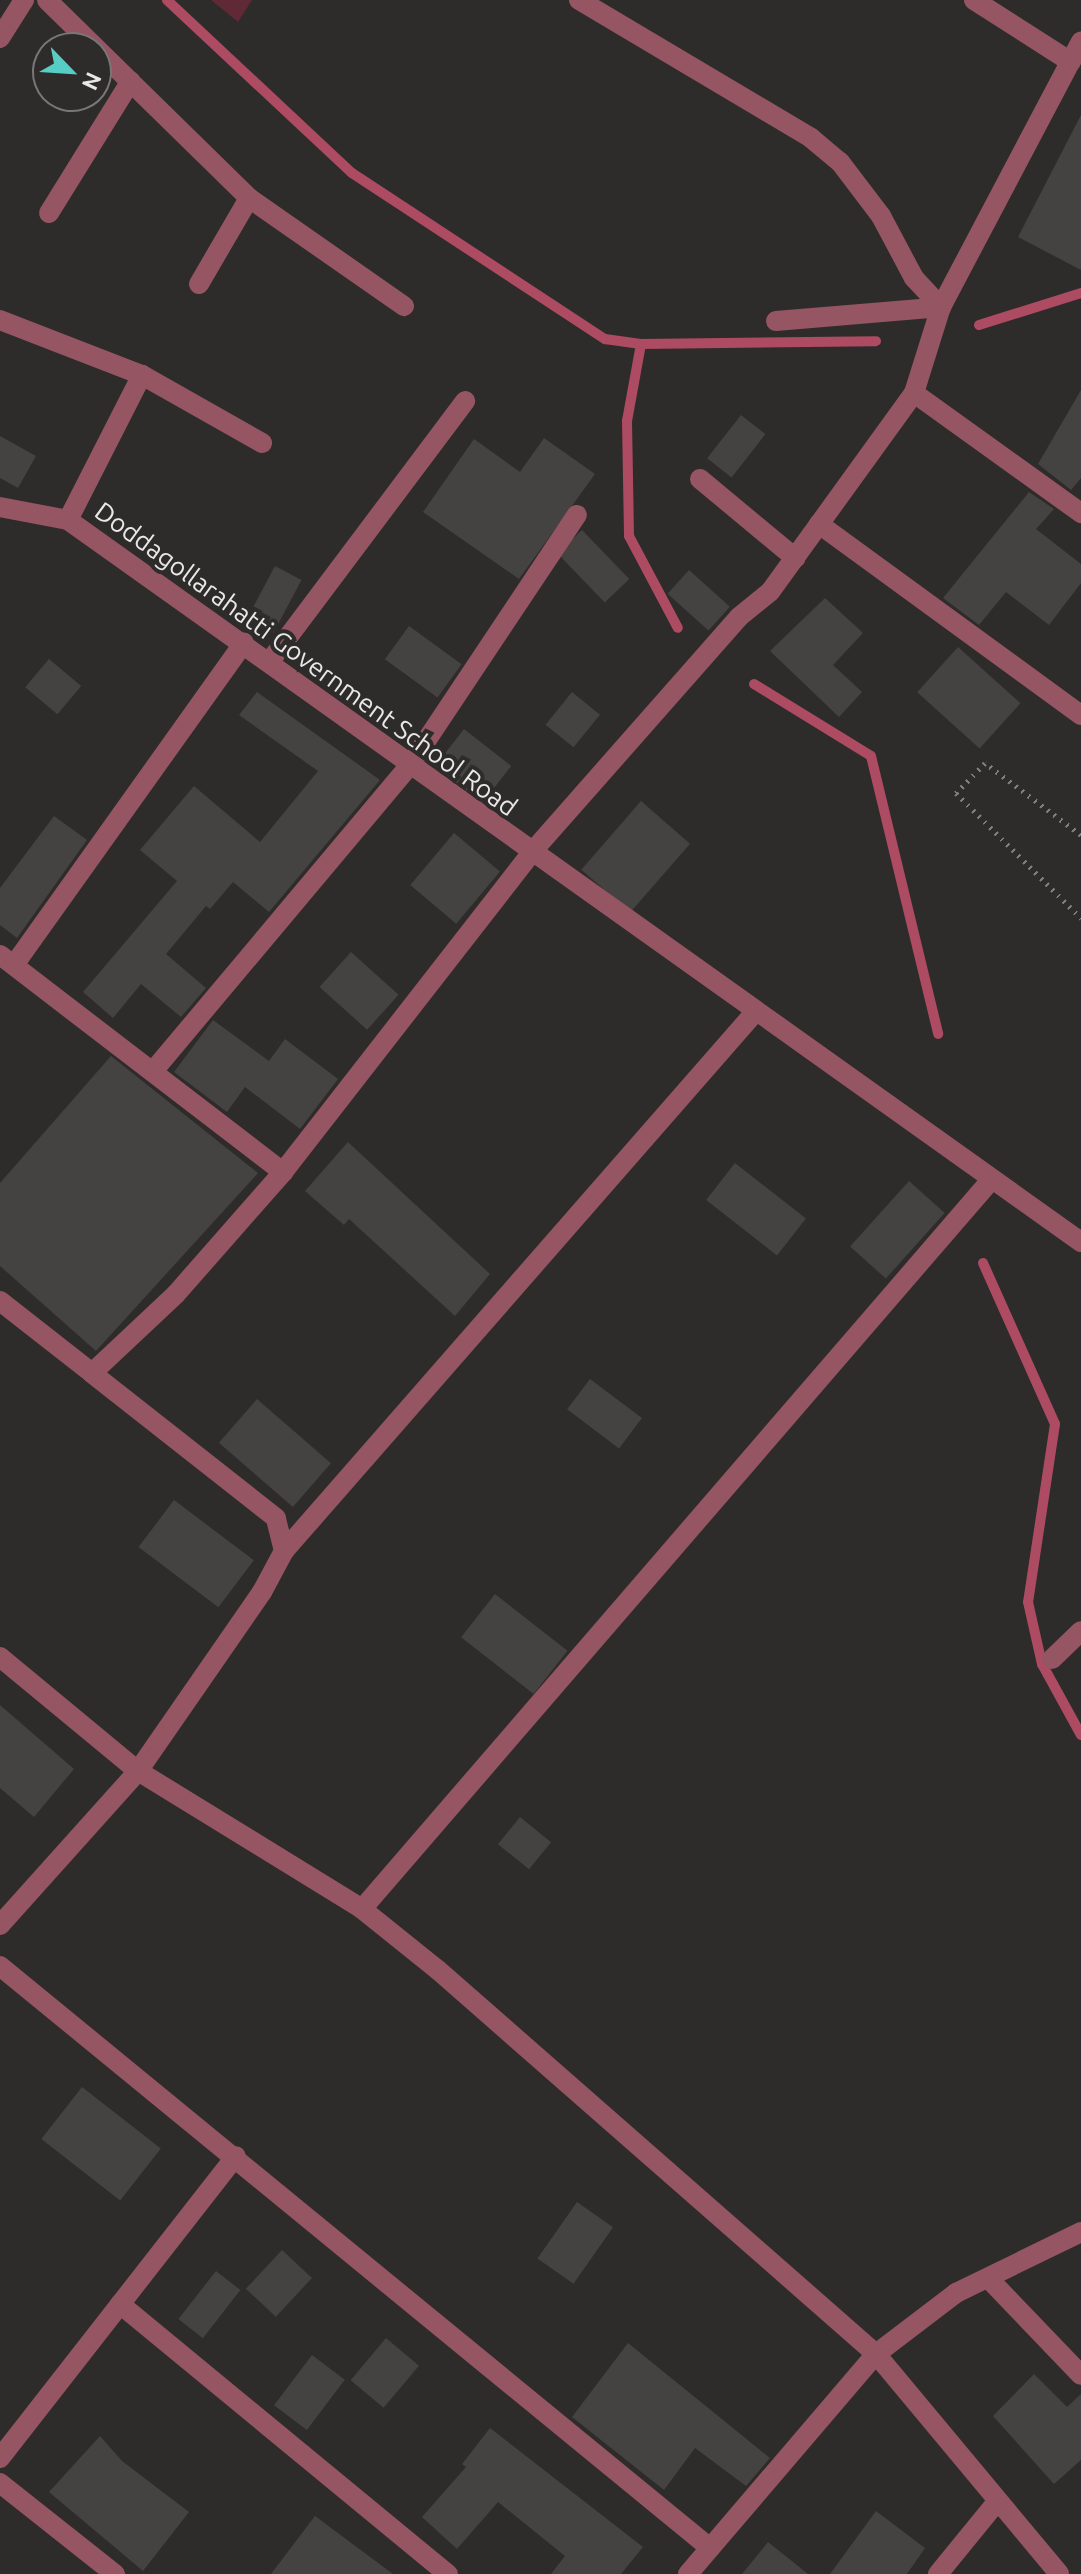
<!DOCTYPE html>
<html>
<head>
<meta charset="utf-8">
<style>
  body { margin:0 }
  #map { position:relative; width:1081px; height:2574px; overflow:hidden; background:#2e2b2b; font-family:Ubuntu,sans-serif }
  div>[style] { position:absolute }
  .green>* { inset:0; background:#5f2936 }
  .stream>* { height:10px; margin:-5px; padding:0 5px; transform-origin:5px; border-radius:5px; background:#ad4b63 }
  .building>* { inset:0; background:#454242; transform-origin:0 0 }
  .path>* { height:5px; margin-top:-2.5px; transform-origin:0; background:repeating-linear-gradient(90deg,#7f7d7d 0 2px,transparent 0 8px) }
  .street>* { height:20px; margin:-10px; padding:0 10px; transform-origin:10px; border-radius:10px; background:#955562 }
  span { translate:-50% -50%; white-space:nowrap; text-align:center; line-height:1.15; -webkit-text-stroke:8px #2e2b2b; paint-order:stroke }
  .street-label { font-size:26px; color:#e9e7e8 }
  .north { position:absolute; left:32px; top:32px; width:80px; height:80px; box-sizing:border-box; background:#2e2b2b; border:2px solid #797677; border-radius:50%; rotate:115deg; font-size:22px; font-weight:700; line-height:32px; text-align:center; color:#e9e7e8 }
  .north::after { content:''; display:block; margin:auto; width:28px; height:36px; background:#56cec3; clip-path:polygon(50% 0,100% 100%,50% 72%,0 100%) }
</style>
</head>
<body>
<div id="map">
  <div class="green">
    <i style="clip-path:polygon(211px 0,252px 0,238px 22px)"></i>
  </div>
  <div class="stream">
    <i style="left:167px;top:0;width:253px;rotate:43.1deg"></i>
    <i style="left:352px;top:173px;width:303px;rotate:33.3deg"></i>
    <i style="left:605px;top:339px;width:36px;rotate:8deg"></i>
    <i style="left:641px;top:344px;width:235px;rotate:-0.7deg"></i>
    <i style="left:979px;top:325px;width:107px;rotate:-17.4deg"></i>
    <i style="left:641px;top:344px;width:78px;rotate:100.3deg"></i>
    <i style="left:627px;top:421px;width:115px;rotate:89deg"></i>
    <i style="left:629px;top:536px;width:104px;rotate:62deg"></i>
    <i style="left:754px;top:684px;width:137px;rotate:31.6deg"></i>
    <i style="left:871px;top:756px;width:286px;rotate:76.4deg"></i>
    <i style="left:983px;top:1263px;width:176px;rotate:65.9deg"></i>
    <i style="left:1055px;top:1424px;width:180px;rotate:98.6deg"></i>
    <i style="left:1028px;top:1602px;width:64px;rotate:77.3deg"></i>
    <i style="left:1042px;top:1664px;width:81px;rotate:61.2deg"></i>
  </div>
  <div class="building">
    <i style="clip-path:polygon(1081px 115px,1081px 270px,1018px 237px)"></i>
    <i style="clip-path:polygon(1081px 390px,1081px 478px,1071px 490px,1038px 464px)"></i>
    <i style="left:741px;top:415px;width:31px;height:55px;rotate:38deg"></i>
    <i style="clip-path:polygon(0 436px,36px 456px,18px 488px,0 478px)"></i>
    <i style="clip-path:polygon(544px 438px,595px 474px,519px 579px,423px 512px,474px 439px,520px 472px)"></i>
    <i style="clip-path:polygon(1029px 492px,1054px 509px,1036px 529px,1081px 564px,1081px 583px,1049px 625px,1006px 592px,979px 625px,943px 598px)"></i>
    <i style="left:582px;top:530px;width:68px;height:34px;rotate:46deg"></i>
    <i style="left:275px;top:566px;width:30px;height:60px;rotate:28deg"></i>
    <i style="left:689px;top:570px;width:55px;height:32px;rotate:42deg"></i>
    <i style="clip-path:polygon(825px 598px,863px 633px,833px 665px,862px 692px,839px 717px,770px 651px)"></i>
    <i style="left:409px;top:626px;width:65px;height:41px;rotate:36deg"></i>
    <i style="left:958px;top:647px;width:84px;height:61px;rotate:42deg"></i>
    <i style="left:49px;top:659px;width:42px;height:37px;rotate:40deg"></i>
    <i style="clip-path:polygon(257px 692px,380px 780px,269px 912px,233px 882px,210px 909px,206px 906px,166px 954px,206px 988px,181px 1017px,141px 984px,113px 1018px,83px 992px,177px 881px,140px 850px,194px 786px,260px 842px,318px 771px,239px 715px)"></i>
    <i style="left:572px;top:692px;width:36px;height:42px;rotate:39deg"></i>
    <i style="left:464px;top:729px;width:60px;height:47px;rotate:38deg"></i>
    <i style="left:641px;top:801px;width:65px;height:91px;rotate:41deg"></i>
    <i style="clip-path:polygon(54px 816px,87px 840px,17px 938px,0 925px,0 888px)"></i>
    <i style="left:454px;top:833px;width:60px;height:68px;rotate:40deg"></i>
    <i style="left:351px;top:952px;width:64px;height:47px;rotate:42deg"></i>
    <i style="clip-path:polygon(213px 1020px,269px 1061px,285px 1039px,338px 1079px,300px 1129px,245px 1087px,227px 1112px,174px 1072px)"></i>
    <i style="clip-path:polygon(111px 1056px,258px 1173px,96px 1351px,0 1266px,0 1183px)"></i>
    <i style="clip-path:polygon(348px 1142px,490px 1274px,455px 1316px,349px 1219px,344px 1225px,305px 1191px)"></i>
    <i style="left:735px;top:1163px;width:90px;height:47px;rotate:38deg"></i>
    <i style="left:909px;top:1181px;width:48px;height:88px;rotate:42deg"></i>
    <i style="left:590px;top:1379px;width:65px;height:38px;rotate:37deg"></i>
    <i style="left:257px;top:1399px;width:98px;height:58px;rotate:41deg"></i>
    <i style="left:174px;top:1500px;width:100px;height:59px;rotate:37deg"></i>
    <i style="left:495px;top:1594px;width:92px;height:55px;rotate:38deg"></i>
    <i style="clip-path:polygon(0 1705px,74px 1769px,34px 1817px,0 1788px)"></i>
    <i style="left:520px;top:1817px;width:40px;height:35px;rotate:39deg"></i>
    <i style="left:82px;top:2087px;width:100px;height:66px;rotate:38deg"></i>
    <i style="left:577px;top:2202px;width:44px;height:69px;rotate:35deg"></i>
    <i style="left:282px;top:2250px;width:41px;height:53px;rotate:43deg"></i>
    <i style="left:216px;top:2271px;width:31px;height:61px;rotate:38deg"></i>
    <i style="left:386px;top:2338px;width:43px;height:55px;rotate:40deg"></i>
    <i style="clip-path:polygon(628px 2343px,770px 2458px,746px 2486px,695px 2448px,664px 2490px,572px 2417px)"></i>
    <i style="left:312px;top:2355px;width:41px;height:63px;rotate:37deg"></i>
    <i style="clip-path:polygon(1034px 2374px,1067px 2407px,1081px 2394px,1081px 2460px,1054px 2484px,993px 2416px)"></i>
    <i style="clip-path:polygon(490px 2428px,643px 2547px,621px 2574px,551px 2574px,565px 2556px,498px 2502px,457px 2549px,422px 2517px,466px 2467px,462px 2464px)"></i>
    <i style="clip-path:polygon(100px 2436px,122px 2461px,189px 2512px,143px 2571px,49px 2492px)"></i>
    <i style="clip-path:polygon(876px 2511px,925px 2548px,907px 2574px,830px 2574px)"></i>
    <i style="clip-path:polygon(315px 2516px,393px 2574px,271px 2574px)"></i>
    <i style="clip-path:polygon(768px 2542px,808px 2574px,742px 2574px)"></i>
  </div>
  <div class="path">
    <i style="left:1081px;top:835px;width:120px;rotate:-143.1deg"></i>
    <i style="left:985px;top:763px;width:42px;rotate:134deg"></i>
    <i style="left:956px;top:793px;width:177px;rotate:45deg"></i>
  </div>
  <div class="street">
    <i style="left:47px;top:0;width:283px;rotate:44.4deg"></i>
    <i style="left:249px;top:198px;width:189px;rotate:34.9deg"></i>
    <i style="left:579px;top:0;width:270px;rotate:30.7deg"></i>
    <i style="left:811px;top:138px;width:38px;rotate:40deg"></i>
    <i style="left:840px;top:162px;width:68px;rotate:52.8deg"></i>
    <i style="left:881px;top:216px;width:70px;rotate:62deg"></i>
    <i style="left:914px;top:278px;width:40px;rotate:47deg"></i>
    <i style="left:974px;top:0;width:115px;rotate:32.6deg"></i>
    <i style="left:0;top:38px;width:45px;rotate:-57.7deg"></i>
    <i style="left:49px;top:213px;width:155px;rotate:-58.2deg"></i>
    <i style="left:199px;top:284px;width:99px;rotate:-59.8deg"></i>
    <i style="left:0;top:320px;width:152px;rotate:21.2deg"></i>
    <i style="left:142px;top:375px;width:138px;rotate:29.5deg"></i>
    <i style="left:776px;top:321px;width:166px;rotate:-4.8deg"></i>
    <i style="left:914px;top:393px;width:206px;rotate:35.7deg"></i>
    <i style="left:700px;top:479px;width:124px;rotate:39.7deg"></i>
    <i style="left:0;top:507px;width:69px;rotate:10.8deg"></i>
    <i style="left:68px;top:520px;width:1244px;rotate:35.48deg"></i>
    <i style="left:68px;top:520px;width:163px;rotate:-63deg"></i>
    <i style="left:819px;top:524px;width:324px;rotate:36.1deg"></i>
    <i style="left:270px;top:661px;width:325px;rotate:-53.1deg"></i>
    <i style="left:0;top:955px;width:357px;rotate:37.5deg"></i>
    <i style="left:14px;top:965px;width:396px;rotate:-54.5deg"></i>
    <i style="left:154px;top:1070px;width:402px;rotate:-50deg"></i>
    <i style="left:412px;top:762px;width:297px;rotate:-56.3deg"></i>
    <i style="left:0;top:1301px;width:117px;rotate:38deg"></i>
    <i style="left:284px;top:1551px;width:717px;rotate:-48.84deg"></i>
    <i style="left:0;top:1657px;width:179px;rotate:39.6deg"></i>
    <i style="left:138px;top:1771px;width:263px;rotate:31.6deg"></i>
    <i style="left:362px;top:1909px;width:97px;rotate:38.8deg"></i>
    <i style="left:438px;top:1970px;width:582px;rotate:41.24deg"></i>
    <i style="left:876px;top:2354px;width:286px;rotate:50.2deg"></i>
    <i style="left:1052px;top:1659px;width:40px;rotate:-44deg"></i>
    <i style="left:362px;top:1909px;width:964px;rotate:-49.21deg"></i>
    <i style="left:0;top:1925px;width:207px;rotate:-48.1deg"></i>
    <i style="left:138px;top:1771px;width:218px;rotate:-55.3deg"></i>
    <i style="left:262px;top:1592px;width:47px;rotate:-61.8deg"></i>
    <i style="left:284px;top:1551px;width:34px;rotate:-104deg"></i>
    <i style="left:276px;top:1518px;width:234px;rotate:-141.8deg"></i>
    <i style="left:92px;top:1373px;width:115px;rotate:-43.2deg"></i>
    <i style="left:176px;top:1294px;width:162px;rotate:-48.7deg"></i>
    <i style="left:283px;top:1172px;width:405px;rotate:-52.1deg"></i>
    <i style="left:532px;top:852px;width:313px;rotate:-48.6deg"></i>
    <i style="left:739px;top:617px;width:40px;rotate:-39deg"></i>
    <i style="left:770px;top:592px;width:246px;rotate:-54.1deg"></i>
    <i style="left:914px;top:393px;width:90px;rotate:-72.6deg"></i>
    <i style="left:941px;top:307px;width:300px;rotate:-62.2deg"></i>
    <i style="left:0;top:1966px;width:918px;rotate:39.34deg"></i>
    <i style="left:988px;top:2278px;width:134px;rotate:46.2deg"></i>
    <i style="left:120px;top:2304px;width:425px;rotate:39.5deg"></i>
    <i style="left:0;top:2458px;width:383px;rotate:-52deg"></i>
    <i style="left:0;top:2483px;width:147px;rotate:38.4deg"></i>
    <i style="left:688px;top:2574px;width:289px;rotate:-49.5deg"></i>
    <i style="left:876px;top:2354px;width:101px;rotate:-37.3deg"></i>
    <i style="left:956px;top:2293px;width:139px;rotate:-26deg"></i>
    <i style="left:938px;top:2574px;width:92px;rotate:-50.8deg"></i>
  </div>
  <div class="street-label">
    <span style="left:306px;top:659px;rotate:36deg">Doddagollarahatti Government School Road</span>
  </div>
  <div class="north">N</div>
</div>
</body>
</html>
